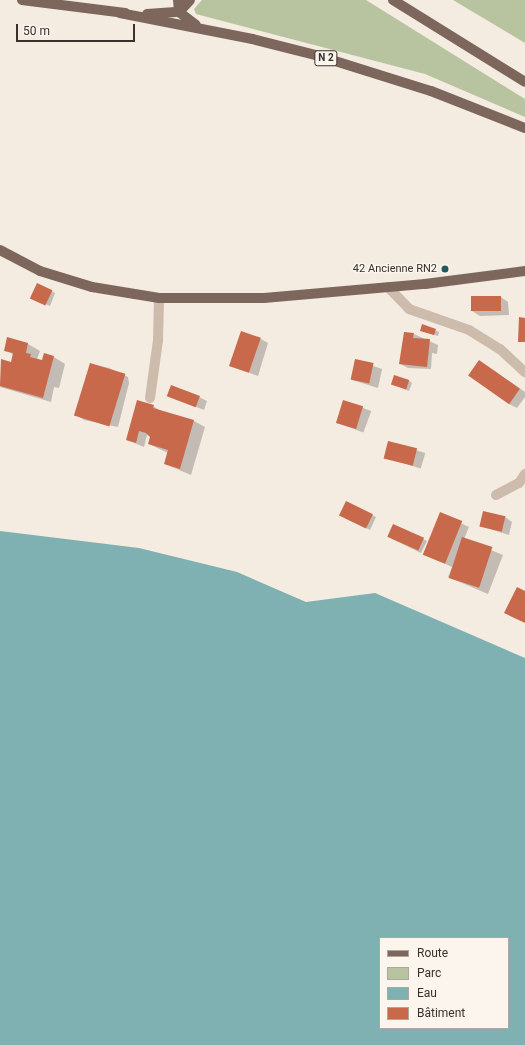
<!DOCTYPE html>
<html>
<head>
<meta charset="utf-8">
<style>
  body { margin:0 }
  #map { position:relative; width:525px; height:1045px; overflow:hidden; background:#f4ebe1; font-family:Roboto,sans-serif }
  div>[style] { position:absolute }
  .green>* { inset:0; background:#b8c4a0 }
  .water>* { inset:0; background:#7fb0b2 }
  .shadow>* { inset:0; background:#0003; transform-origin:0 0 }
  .building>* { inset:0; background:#c8694b; transform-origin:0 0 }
  .minor>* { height:10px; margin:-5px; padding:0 5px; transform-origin:5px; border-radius:5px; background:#cdbbac }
  .major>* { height:10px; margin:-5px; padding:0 5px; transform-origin:5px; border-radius:5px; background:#7d675c }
  .dots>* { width:11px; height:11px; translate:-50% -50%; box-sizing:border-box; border:2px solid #fbf5ee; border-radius:50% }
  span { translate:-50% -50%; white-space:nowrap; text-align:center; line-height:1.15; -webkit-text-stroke:3px #fbf5ee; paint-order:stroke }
  .shield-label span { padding:1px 3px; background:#fbf5ee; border:1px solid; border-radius:3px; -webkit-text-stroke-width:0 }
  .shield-label { font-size:10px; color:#3b302b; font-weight:700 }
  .poi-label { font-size:11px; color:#3b302b }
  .right { translate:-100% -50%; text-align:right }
  .legend { position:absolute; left:379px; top:937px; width:130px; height:92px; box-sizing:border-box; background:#fbf5ee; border:1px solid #aea6a0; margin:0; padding:5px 7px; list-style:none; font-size:12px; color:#3b302b }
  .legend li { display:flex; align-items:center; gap:8px; height:20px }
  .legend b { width:20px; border:1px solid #aea6a0 }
  .scale { position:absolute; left:16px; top:24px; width:119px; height:18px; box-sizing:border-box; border:2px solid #3b302b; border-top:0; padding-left:5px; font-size:12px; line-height:14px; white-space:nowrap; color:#3b302b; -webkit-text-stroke:3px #fbf5ee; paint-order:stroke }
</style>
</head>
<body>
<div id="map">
  <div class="green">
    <i style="clip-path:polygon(202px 0,366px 0,525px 99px,525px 117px,425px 74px,196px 14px,194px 9px)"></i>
    <i style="clip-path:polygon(453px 0,525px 0,525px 43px)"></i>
  </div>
  <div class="water">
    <i style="clip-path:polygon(evenodd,0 531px,139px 548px,237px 572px,306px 602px,375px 593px,525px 658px,525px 1045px,0 1045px,0 531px,380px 938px,508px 938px,508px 1028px,380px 1028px,380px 938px)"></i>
  </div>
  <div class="shadow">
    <i style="clip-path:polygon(51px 291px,55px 293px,50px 306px,36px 300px)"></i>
    <i style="clip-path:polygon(501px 297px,508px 302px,509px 315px,480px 316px,472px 311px)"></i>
    <i style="clip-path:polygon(423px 325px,439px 332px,438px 336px,425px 332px)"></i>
    <i style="clip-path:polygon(414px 334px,438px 345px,437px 354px,432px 353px,431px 369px,408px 368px,400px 364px)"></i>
    <i style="clip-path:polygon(8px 339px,28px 344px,40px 351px,37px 359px,40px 361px,54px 357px,65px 364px,59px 388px,54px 387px,51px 402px,0 387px,2px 360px,12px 363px,14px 355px,5px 350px)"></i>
    <i style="clip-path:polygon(261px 339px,268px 343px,258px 376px,231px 366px)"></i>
    <i style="clip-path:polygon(356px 360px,382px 369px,378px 388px,352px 380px)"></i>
    <i style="clip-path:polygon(91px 364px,109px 368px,128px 377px,129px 383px,118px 427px,84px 420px,76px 415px)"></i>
    <i style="clip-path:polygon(487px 366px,525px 392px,525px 397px,517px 408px,509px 404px)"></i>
    <i style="clip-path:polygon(408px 380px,412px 383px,409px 391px,392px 384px)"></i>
    <i style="clip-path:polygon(169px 396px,199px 397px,207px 401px,204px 410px)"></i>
    <i style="left:344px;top:401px;width:29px;height:23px;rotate:20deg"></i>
    <i style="clip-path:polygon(153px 406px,161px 411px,194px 421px,205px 427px,191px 475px,165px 464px,168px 453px,149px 444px,150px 436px,147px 435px,144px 447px,127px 440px)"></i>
    <i style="left:389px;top:442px;width:38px;height:16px;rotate:17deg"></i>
    <i style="clip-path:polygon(347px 502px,376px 517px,370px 530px,344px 517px)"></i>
    <i style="clip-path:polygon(441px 514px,469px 527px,464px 539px,503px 555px,488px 594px,448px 577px,452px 567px,424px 554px)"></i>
    <i style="clip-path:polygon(505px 517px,512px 522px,509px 535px,480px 526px)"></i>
    <i style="clip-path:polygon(392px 539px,423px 539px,427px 541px,421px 553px)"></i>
  </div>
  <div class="building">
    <i style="left:37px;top:283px;width:17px;height:17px;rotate:25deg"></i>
    <i style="left:501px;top:296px;width:15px;height:30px;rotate:90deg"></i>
    <i style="clip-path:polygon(519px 317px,525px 318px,525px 342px,518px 342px)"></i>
    <i style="clip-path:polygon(422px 324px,436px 329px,434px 335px,420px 331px)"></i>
    <i style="left:241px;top:331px;width:21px;height:37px;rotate:19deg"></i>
    <i style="clip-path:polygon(404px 332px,414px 333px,413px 338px,430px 339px,427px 367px,399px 364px)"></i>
    <i style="clip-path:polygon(7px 337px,28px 343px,26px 353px,31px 354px,30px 357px,42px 360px,44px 353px,54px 356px,43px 398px,0 386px,1px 359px,11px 362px,13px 353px,4px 351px)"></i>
    <i style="left:355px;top:359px;width:19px;height:21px;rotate:12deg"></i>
    <i style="left:479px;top:360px;width:50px;height:19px;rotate:35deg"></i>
    <i style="left:90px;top:363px;width:37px;height:55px;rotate:17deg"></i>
    <i style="left:394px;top:375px;width:16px;height:10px;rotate:18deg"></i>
    <i style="left:171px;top:385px;width:31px;height:12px;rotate:21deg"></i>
    <i style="clip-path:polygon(137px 400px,154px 405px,153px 408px,194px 420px,180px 469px,164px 464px,168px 450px,148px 444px,150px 437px,146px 433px,139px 431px,136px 443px,126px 440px)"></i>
    <i style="left:343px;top:400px;width:21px;height:24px;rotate:17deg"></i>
    <i style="left:388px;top:441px;width:30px;height:18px;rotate:14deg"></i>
    <i style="left:346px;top:501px;width:30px;height:16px;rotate:26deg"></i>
    <i style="left:483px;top:511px;width:23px;height:16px;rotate:13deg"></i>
    <i style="left:440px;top:512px;width:24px;height:46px;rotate:22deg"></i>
    <i style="left:393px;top:524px;width:34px;height:14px;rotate:24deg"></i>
    <i style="left:462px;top:537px;width:32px;height:43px;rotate:18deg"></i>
    <i style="clip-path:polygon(517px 587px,525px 591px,525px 623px,504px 613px)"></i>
  </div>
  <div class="minor">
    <i style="left:388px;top:287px;width:30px;rotate:46deg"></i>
    <i style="left:409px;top:309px;width:64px;rotate:19.3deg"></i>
    <i style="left:469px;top:330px;width:36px;rotate:32deg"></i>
    <i style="left:500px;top:349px;width:34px;rotate:43deg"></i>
    <i style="left:150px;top:398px;width:59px;rotate:-82.1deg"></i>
    <i style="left:158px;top:340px;width:42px;rotate:-88.6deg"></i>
    <i style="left:496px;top:495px;width:26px;rotate:-28deg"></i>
    <i style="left:519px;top:483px;width:11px;rotate:-56deg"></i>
  </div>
  <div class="major">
    <i style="left:22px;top:0;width:104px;rotate:7.2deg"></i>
    <i style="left:178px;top:0;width:12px;rotate:85deg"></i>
    <i style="left:179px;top:12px;width:21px;rotate:37deg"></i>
    <i style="left:393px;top:0;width:155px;rotate:31.8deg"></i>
    <i style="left:120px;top:13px;width:135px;rotate:11.1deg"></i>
    <i style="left:252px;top:39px;width:69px;rotate:14.2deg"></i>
    <i style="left:319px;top:56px;width:117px;rotate:17.4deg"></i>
    <i style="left:431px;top:91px;width:101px;rotate:21.5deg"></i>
    <i style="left:147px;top:14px;width:32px;rotate:-4deg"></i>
    <i style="left:179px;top:12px;width:16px;rotate:-47deg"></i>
    <i style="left:0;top:250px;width:45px;rotate:27.7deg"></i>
    <i style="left:40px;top:271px;width:54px;rotate:17.1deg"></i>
    <i style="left:92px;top:287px;width:68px;rotate:9.3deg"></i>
    <i style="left:159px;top:298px;width:105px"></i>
    <i style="left:264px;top:298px;width:162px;rotate:-5deg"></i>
    <i style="left:425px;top:284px;width:101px;rotate:-7.4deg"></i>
  </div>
  <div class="dots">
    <i style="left:445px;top:269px;background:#1f5a5e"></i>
  </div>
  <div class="shield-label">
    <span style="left:326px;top:58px">N 2</span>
  </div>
  <div class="poi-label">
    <span class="right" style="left:437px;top:269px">42 Ancienne RN2</span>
  </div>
  <ul class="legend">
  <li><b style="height:5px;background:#7d675c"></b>Route</li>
  <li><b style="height:11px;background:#b8c4a0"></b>Parc</li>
  <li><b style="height:11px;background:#7fb0b2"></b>Eau</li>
  <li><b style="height:11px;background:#c8694b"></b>Bâtiment</li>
  </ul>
  <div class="scale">50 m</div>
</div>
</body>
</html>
